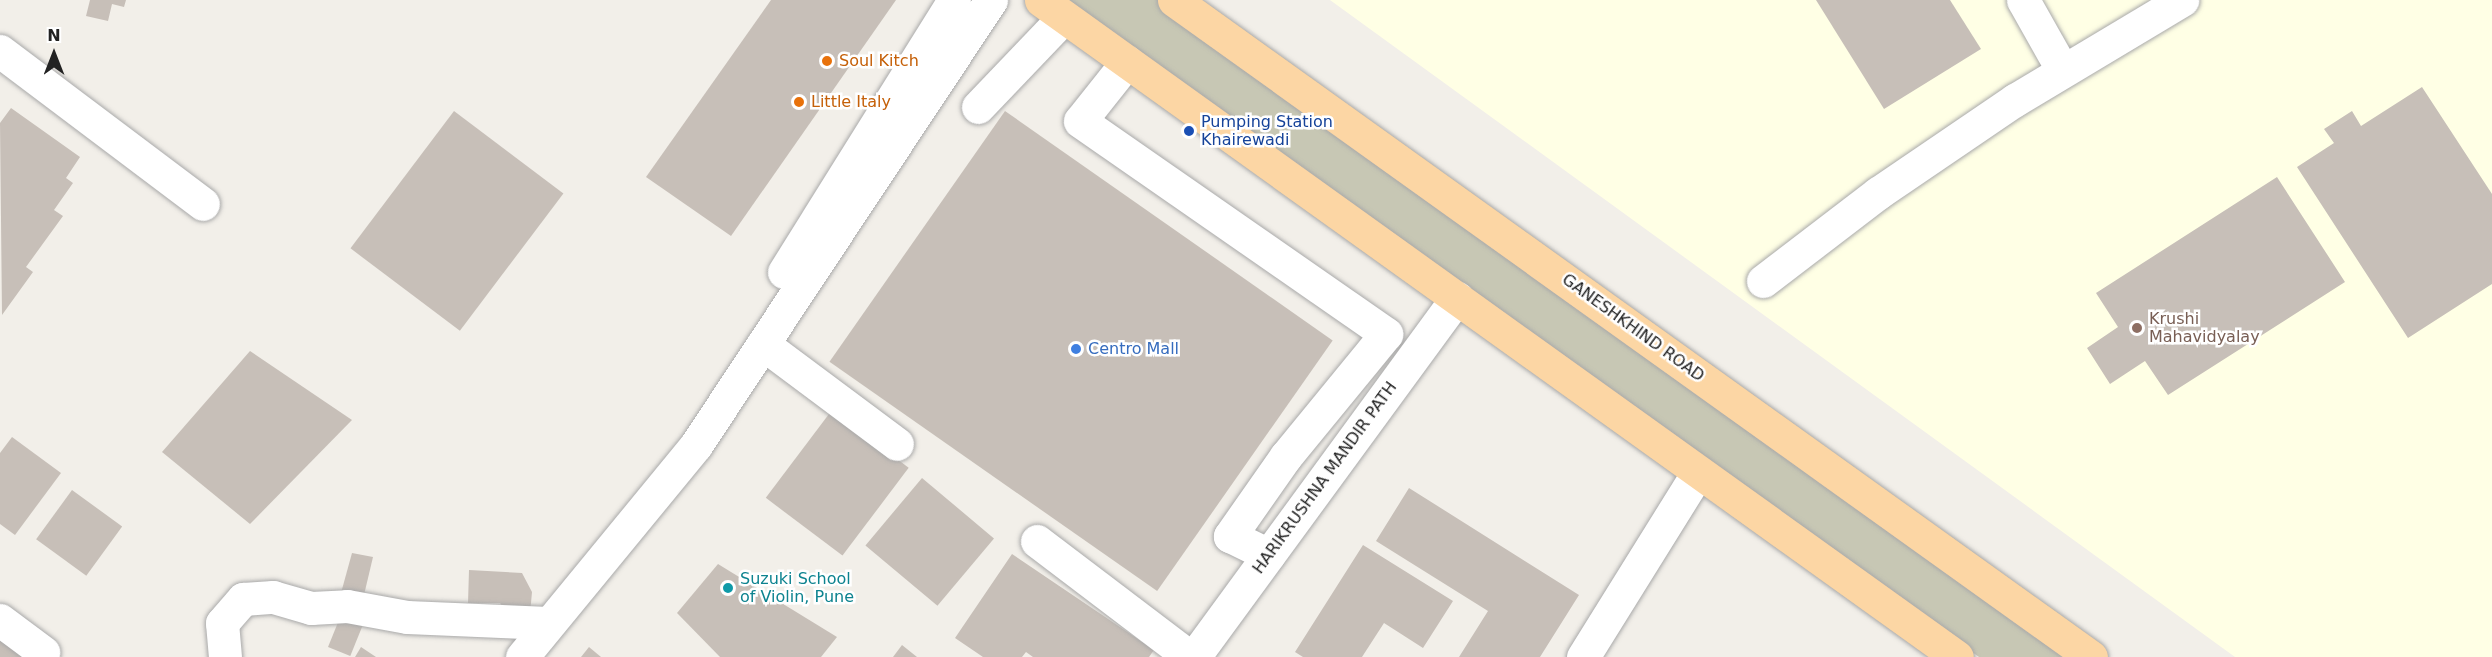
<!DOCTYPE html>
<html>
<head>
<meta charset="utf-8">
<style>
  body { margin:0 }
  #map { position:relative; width:2492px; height:657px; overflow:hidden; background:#f2efe9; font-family:"DejaVu Sans",sans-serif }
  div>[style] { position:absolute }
  .education>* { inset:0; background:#ffffe5 }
  .construction>* { inset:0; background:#c7c7b4 }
  .building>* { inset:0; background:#c7bfb8; transform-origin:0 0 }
  .roads { filter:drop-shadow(0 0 2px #a9a9a9) drop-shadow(0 0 2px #a9a9a9) }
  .minor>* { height:33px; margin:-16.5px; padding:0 16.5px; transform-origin:16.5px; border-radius:16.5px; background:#fff }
  .major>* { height:33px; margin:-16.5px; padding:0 16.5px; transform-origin:16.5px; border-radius:16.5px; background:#fcd6a4 }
  .dots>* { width:16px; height:16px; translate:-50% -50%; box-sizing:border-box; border:3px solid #fff; border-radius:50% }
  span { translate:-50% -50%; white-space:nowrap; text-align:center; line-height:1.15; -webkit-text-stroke:5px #fff; paint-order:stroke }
  .food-label { font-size:16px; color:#c56008 }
  .left { translate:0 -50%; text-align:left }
  .transit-label { font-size:16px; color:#164399 }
  .education-label { font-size:16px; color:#785e54 }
  .street-label { font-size:16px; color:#222 }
  .shop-label { font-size:16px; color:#366cbe }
  .culture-label { font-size:16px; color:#0d838f }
  .north { position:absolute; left:24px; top:24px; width:60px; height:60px; -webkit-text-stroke:4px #fff; paint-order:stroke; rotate:0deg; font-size:16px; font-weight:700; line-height:24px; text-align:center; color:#222 }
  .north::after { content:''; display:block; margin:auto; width:21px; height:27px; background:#222; clip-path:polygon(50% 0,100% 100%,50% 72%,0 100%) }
</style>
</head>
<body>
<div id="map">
  <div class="education">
    <i style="clip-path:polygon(1330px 0,2492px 0,2492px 657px,2235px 657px)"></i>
  </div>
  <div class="construction">
    <i style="clip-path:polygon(1067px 0,1160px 0,2070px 657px,1979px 657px)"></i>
  </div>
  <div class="building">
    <i style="clip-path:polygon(90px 0,126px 0,124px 7px,112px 4px,108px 21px,86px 16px)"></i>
    <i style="clip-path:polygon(771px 0,896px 0,731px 236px,646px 177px)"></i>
    <i style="clip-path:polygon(1816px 0,1950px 0,1981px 49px,1884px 109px)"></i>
    <i style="clip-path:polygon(2422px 87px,2492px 194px,2492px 284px,2408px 338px,2297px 167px,2334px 143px,2324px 129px,2352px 111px,2361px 126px)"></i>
    <i style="clip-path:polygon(11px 108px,80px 157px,66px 178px,73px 183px,54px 210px,63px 216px,26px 267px,33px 272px,2px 315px,0 123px)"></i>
    <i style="left:454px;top:111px;width:137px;height:172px;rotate:37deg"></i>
    <i style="left:1005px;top:111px;width:400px;height:306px;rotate:35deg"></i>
    <i style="clip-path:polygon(2277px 177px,2345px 282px,2168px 395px,2145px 361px,2110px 384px,2087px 348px,2118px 327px,2096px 293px)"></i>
    <i style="clip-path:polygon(250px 351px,352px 420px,250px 524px,162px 452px)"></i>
    <i style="left:832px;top:410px;width:96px;height:110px;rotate:37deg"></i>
    <i style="clip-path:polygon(12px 437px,61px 473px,15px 535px,0 524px,0 453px)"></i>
    <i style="left:922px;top:478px;width:94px;height:88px;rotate:40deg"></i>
    <i style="clip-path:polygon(1409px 488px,1579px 595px,1540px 657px,1459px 657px,1488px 611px,1376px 541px)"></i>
    <i style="left:72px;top:490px;width:62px;height:61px;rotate:36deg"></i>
    <i style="clip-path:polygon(1363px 545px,1453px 601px,1423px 648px,1384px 623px,1362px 657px,1303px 657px,1295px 652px)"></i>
    <i style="clip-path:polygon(352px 553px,373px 557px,364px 595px,341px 593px)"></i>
    <i style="clip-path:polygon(1012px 554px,1154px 650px,1149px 657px,1033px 657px,1026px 652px,1022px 657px,983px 657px,955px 638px)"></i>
    <i style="clip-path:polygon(718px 564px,837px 637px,821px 657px,720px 657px,677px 613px)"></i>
    <i style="clip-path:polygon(469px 570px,522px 573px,532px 592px,530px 614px,507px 612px,500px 603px,468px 603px)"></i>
    <i style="left:343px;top:610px;width:24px;height:40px;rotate:22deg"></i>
    <i style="clip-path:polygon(0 633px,32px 657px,0 657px)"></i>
    <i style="clip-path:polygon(902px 645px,917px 657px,893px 657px)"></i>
    <i style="clip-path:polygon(361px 647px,376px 657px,355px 657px)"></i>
    <i style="clip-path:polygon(589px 647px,601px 657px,581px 657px)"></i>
  </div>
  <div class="roads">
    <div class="minor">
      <i style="left:2023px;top:0;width:81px;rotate:60.6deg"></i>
      <i style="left:0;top:51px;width:254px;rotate:37deg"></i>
      <i style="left:1127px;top:62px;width:75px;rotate:128.5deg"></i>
      <i style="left:1080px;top:121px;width:373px;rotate:34.8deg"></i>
      <i style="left:1386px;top:334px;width:158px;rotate:129.3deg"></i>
      <i style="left:1286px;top:456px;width:98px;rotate:125deg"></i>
      <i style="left:1230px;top:536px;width:43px;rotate:26deg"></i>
      <i style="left:978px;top:107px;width:124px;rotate:-46.3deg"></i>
      <i style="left:784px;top:272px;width:321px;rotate:-58deg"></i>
      <i style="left:1763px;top:281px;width:145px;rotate:-37.4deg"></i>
      <i style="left:1878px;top:193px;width:166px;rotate:-34.2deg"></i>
      <i style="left:2015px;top:100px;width:195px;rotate:-30.9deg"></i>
      <i style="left:763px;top:344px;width:167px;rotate:36.7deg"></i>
      <i style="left:1037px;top:541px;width:192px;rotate:37.2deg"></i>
      <i style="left:0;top:620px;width:54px;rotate:36.7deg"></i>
      <i style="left:225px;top:657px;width:34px;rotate:-95deg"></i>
      <i style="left:222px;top:623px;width:32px;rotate:-49deg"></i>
      <i style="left:243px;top:599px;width:30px;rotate:-4deg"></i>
      <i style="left:273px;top:597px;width:40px;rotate:16deg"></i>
      <i style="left:311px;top:608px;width:36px;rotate:-3deg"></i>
      <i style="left:347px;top:606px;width:61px;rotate:10.4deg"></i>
      <i style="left:407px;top:617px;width:141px;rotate:2.4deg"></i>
      <i style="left:522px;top:657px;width:274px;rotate:-50.6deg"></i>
      <i style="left:696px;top:445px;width:534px;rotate:-56.46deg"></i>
      <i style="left:1194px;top:657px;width:445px;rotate:-53.8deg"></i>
      <i style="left:1583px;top:657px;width:218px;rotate:-58.1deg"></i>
    </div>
    <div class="major">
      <i style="left:1041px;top:0;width:1127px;rotate:35.65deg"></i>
      <i style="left:1174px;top:0;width:1128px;rotate:35.62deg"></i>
    </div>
  </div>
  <div class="dots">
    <i style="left:827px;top:61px;background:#e8710a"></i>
    <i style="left:799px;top:102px;background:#e8710a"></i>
    <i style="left:1189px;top:131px;background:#1a4fb4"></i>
    <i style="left:2137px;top:328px;background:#8d6e63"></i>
    <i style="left:1076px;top:349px;background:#3f7fe0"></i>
    <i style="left:728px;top:588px;background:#0f9aa8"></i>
  </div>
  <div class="food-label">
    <span class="left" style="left:839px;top:61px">Soul Kitch</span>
    <span class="left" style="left:811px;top:102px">Little Italy</span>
  </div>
  <div class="transit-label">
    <span class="left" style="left:1201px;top:131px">Pumping Station<br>Khairewadi</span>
  </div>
  <div class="education-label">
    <span class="left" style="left:2149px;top:328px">Krushi<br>Mahavidyalay</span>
  </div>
  <div class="street-label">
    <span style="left:1633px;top:328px;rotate:36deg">GANESHKHIND ROAD</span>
    <span style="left:1325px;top:478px;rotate:-54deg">HARIKRUSHNA MANDIR PATH</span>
  </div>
  <div class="shop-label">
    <span class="left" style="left:1088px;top:349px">Centro Mall</span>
  </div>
  <div class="culture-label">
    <span class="left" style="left:740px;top:588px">Suzuki School<br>of Violin, Pune</span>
  </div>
  <div class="north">N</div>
</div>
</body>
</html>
